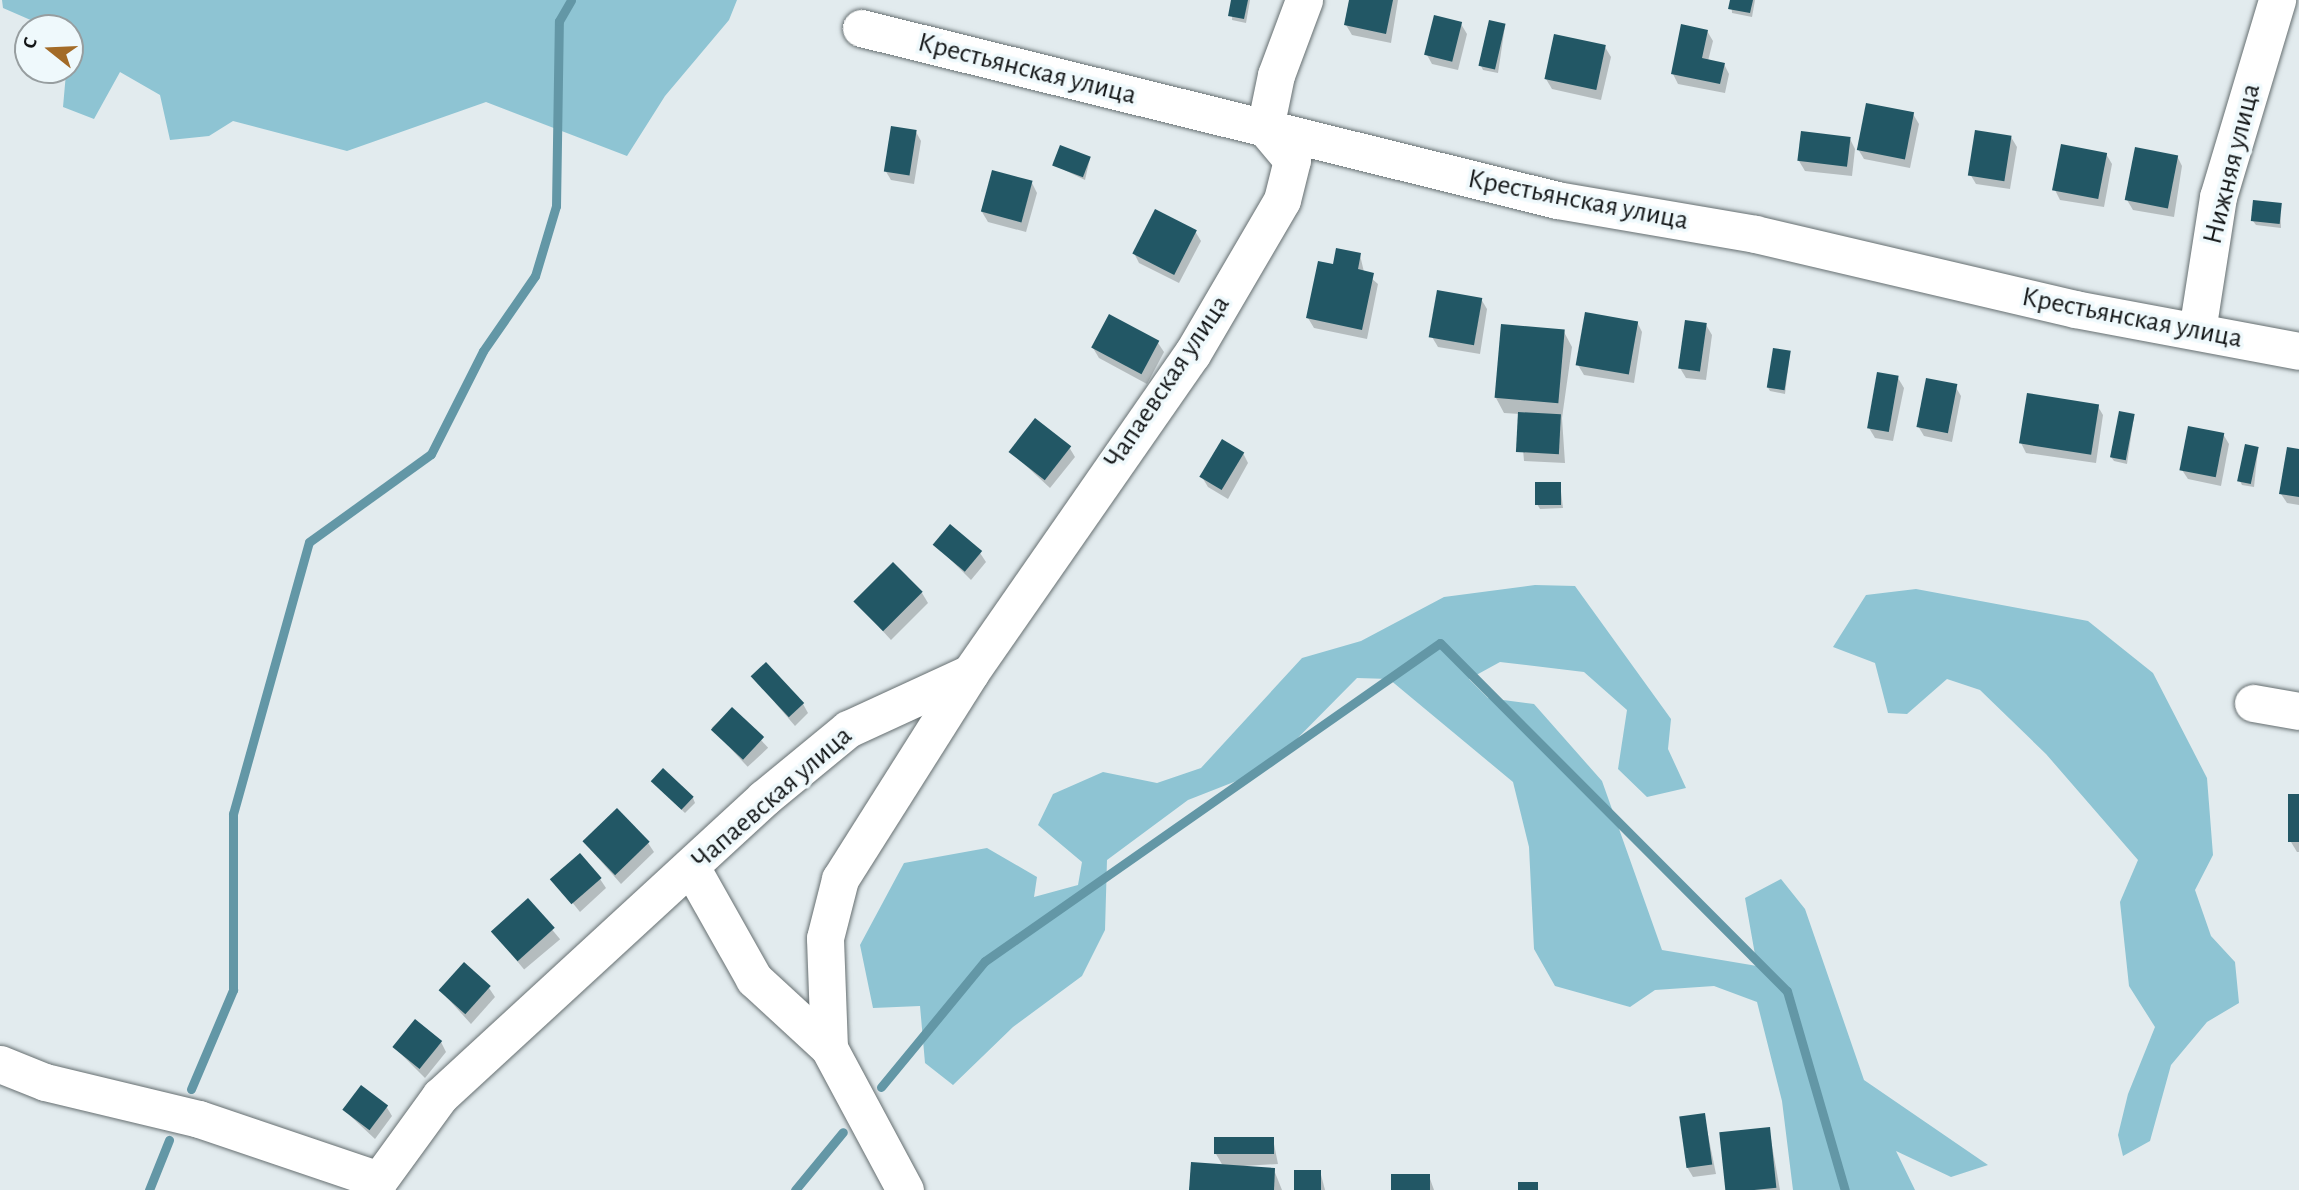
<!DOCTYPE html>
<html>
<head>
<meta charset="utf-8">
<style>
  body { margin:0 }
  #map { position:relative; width:2299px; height:1190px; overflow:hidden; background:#e2ebee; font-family:"Alegreya Sans",sans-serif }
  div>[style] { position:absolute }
  .forest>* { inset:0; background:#8ec4d3 }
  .shadow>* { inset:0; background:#0003; transform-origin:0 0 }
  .stream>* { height:9px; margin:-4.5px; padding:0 4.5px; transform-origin:4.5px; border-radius:4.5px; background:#6397a6 }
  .building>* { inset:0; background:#225765; transform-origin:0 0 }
  .roads { filter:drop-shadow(0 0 2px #666f71) drop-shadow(0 0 2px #666f71) }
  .minor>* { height:37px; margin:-18.5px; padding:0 18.5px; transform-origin:18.5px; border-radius:18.5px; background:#fff }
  span { translate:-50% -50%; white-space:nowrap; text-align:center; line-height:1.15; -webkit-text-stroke:7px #eff9fc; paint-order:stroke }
  .street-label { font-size:28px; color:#131617 }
  .north { position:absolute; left:14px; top:14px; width:70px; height:70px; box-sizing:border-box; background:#eff9fc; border:2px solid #979ea0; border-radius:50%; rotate:288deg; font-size:19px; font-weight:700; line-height:28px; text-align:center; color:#131617 }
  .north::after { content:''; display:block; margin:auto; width:24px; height:32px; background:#a36b27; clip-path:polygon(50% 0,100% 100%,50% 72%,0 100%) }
</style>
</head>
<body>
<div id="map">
  <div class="forest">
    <i style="clip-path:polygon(2px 0,737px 0,729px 20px,665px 96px,627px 156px,486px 102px,347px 151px,233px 121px,209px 136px,170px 140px,160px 95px,120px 72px,94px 119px,63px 107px,70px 28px,49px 28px,3px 8px)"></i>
    <i style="clip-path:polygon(1535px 585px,1575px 586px,1671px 719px,1668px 749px,1686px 788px,1647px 797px,1618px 769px,1627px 710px,1584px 672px,1500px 662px,1469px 679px,1488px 698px,1534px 704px,1602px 781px,1662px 950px,1757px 966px,1745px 898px,1781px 879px,1805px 909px,1864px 1080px,1988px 1165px,1951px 1177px,1896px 1151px,1915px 1190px,1793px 1190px,1782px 1101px,1757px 1002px,1714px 986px,1655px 990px,1630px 1007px,1555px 986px,1534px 949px,1529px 847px,1513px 782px,1389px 679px,1357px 678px,1267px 769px,1188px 800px,1107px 860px,1105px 930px,1082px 976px,1013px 1027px,953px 1085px,925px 1063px,920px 1006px,873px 1008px,860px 945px,904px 863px,987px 848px,1037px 877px,1034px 897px,1078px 885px,1082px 862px,1038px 825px,1053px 794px,1103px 772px,1157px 783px,1201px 768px,1302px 658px,1361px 641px,1444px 597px)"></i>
    <i style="clip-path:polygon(1916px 589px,2088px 621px,2153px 673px,2207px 778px,2213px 855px,2195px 890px,2211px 936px,2235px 962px,2239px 1003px,2207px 1022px,2171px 1065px,2150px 1141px,2123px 1156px,2118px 1135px,2128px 1094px,2155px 1027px,2129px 986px,2120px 902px,2138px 860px,2046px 754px,1980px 690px,1947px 679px,1907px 714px,1888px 713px,1875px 663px,1833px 647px,1866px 595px)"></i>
  </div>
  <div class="shadow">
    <i style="clip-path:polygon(1233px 0,1250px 0,1246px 23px,1232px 20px)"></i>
    <i style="clip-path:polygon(1351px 0,1398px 0,1391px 43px,1352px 35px,1346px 25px)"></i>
    <i style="clip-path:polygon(1731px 0,1755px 0,1752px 17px,1732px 13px)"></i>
    <i style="clip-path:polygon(1461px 24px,1467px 34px,1458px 70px,1432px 64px,1427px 55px)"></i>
    <i style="clip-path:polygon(1505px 26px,1498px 73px,1483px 70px,1481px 66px)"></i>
    <i style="clip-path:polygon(1707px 31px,1713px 41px,1708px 61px,1724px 64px,1729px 74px,1725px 93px,1678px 84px,1673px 74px)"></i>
    <i style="clip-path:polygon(1605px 47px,1611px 57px,1601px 100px,1552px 89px,1546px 79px)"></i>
    <i style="clip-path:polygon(1913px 114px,1919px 124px,1910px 168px,1864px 159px,1858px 149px)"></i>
    <i style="clip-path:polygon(916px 132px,921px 141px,914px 184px,891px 180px,885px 170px)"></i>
    <i style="clip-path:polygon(2011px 137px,2017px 147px,2010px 189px,1976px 184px,1970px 174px)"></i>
    <i style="clip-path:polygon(1850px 139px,1855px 149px,1852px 176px,1805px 171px,1799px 161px)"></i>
    <i style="clip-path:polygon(2106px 154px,2112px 164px,2104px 207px,2060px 200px,2055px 190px)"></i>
    <i style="clip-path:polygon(2177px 156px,2182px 166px,2174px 217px,2133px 210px,2127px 200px)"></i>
    <i style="clip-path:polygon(1090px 158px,1085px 180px,1054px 165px)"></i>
    <i style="clip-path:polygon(1032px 183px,1037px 193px,1026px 232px,988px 222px,982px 212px)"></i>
    <i style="clip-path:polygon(2280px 205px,2281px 228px,2256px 225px,2253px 221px)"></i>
    <i style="clip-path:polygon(1195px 231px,1201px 241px,1179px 283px,1139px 263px,1134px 253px)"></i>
    <i style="clip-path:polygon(1360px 255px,1364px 272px,1378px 284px,1367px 339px,1314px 328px,1308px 318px,1334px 266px)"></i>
    <i style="clip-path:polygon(1481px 299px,1487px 309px,1480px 354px,1438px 347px,1432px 337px)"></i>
    <i style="clip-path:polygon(1637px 322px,1642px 332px,1634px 383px,1584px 375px,1578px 365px)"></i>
    <i style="clip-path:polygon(1706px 325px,1712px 335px,1706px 380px,1686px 378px,1680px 368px)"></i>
    <i style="clip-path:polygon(1564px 332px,1572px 347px,1562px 418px,1565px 463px,1524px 461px,1520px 414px,1504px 413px,1496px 398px)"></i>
    <i style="clip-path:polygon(1158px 343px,1164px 352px,1147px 384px,1099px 358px,1093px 348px)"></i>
    <i style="clip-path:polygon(1790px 353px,1785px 394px,1770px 391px,1767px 386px)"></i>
    <i style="clip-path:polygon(1898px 378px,1904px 388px,1893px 441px,1875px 438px,1869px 428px)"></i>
    <i style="clip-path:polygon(1955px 386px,1961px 396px,1952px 442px,1924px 436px,1918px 426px)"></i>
    <i style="clip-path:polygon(2097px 405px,2103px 415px,2096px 463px,2026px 453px,2021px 443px)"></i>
    <i style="clip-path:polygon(2134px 416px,2127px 464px,2114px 461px,2111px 457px)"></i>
    <i style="clip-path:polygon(2223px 434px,2229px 444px,2221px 486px,2188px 479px,2182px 470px)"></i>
    <i style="clip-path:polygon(1069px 447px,1075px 457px,1050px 488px,1011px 452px)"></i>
    <i style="clip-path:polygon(2258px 449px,2254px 487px,2242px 485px,2240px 481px)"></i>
    <i style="clip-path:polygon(2299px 451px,2299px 505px,2287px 503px,2281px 494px)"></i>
    <i style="clip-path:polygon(1243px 453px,1248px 463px,1228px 499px,1208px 487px,1202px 477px)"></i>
    <i style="clip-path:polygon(1560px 483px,1563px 508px,1540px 509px,1537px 504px)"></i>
    <i style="clip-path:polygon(935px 544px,980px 553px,986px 562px,971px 580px)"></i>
    <i style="clip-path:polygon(922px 593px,928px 603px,891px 640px,856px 602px)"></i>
    <i style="clip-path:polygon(753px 677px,803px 704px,808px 713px,795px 726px)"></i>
    <i style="left:732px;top:709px;width:53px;height:28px;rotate:47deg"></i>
    <i style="clip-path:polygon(656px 785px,693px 798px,695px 803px,685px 813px)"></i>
    <i style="clip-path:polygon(2299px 796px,2299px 852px,2297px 852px,2291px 842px)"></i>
    <i style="clip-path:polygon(584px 842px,648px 843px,654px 852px,621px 884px)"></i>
    <i style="clip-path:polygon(600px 879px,606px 888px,580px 912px,554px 880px)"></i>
    <i style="left:528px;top:901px;width:50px;height:47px;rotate:50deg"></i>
    <i style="clip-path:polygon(489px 988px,495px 997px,471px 1024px,441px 991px)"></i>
    <i style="clip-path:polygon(441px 1042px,446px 1052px,425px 1078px,395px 1048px)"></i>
    <i style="clip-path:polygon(386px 1106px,392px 1116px,375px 1139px,344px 1110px)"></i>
    <i style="clip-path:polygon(1704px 1115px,1716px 1174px,1693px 1177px,1687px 1167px)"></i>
    <i style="clip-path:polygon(1769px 1129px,1780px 1190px,1726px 1190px,1720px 1133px)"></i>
    <i style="clip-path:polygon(1273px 1139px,1278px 1164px,1227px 1167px,1274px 1170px,1282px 1190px,1191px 1190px,1223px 1166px,1216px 1154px)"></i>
    <i style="clip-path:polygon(1320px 1171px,1325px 1190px,1296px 1190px)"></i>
    <i style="clip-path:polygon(1429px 1176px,1434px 1190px,1394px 1190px)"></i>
  </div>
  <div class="stream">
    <i style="left:881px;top:1087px;width:163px;rotate:-50.5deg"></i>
    <i style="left:985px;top:961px;width:555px;rotate:-34.95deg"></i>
    <i style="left:1440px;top:643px;width:491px;rotate:45.1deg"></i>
    <i style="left:1787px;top:991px;width:207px;rotate:73.8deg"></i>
    <i style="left:191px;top:1089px;width:108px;rotate:-67deg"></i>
    <i style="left:233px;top:990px;width:176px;rotate:-90deg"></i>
    <i style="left:233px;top:814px;width:282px;rotate:-74.4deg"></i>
    <i style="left:309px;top:542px;width:150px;rotate:-35.8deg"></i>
    <i style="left:431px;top:454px;width:115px;rotate:-63.2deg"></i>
    <i style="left:483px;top:351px;width:91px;rotate:-55.3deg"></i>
    <i style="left:535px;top:276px;width:73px;rotate:-73.3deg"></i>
    <i style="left:556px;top:206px;width:185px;rotate:-89.1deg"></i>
    <i style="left:559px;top:21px;width:24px;rotate:-60deg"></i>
    <i style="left:149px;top:1190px;width:54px;rotate:-68.2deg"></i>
    <i style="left:795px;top:1190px;width:75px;rotate:-50.4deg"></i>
  </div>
  <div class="building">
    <i style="clip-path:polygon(1231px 0,1248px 0,1244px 19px,1228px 16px)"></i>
    <i style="clip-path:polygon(1349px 0,1393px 0,1386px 34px,1344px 25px)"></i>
    <i style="clip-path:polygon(1730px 0,1753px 0,1750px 13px,1728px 9px)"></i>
    <i style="left:1434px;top:15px;width:29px;height:41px;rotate:14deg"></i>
    <i style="left:1489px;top:20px;width:17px;height:47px;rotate:13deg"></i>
    <i style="clip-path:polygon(1681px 24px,1708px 30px,1702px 58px,1725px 63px,1720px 84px,1671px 74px)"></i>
    <i style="left:1554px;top:34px;width:53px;height:46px;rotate:12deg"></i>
    <i style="left:1866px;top:103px;width:49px;height:48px;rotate:11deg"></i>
    <i style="left:891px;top:126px;width:26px;height:46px;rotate:9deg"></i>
    <i style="left:1975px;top:130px;width:37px;height:46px;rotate:9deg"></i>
    <i style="left:1801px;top:131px;width:50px;height:30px;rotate:7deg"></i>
    <i style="left:2061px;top:144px;width:47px;height:47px;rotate:11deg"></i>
    <i style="left:1060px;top:145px;width:33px;height:22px;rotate:21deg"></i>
    <i style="left:2135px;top:147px;width:44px;height:54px;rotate:11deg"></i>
    <i style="left:992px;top:170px;width:42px;height:43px;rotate:15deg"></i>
    <i style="left:2253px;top:200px;width:29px;height:21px;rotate:6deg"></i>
    <i style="left:1155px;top:209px;width:47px;height:50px;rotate:27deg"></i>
    <i style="clip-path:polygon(1336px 248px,1361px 253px,1358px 269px,1374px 273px,1362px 330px,1306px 318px,1318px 261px,1333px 264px)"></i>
    <i style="left:1437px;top:290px;width:46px;height:48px;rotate:10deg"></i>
    <i style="left:1585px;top:312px;width:54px;height:54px;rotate:10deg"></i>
    <i style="left:1109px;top:314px;width:57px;height:38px;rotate:28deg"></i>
    <i style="left:1685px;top:320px;width:22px;height:49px;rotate:8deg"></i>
    <i style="left:1501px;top:324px;width:64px;height:74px;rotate:5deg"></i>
    <i style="left:1773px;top:348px;width:18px;height:40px;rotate:9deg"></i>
    <i style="left:1877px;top:372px;width:22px;height:57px;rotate:10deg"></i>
    <i style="left:1926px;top:378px;width:32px;height:50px;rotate:11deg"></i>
    <i style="left:2027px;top:393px;width:73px;height:51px;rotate:9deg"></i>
    <i style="left:2119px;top:411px;width:16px;height:47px;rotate:11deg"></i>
    <i style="left:1518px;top:412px;width:43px;height:40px;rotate:3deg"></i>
    <i style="left:1035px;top:418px;width:46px;height:43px;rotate:38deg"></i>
    <i style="left:2188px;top:426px;width:37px;height:45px;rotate:11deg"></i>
    <i style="left:1222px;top:439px;width:26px;height:44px;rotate:31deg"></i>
    <i style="left:2245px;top:444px;width:14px;height:38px;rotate:12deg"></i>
    <i style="clip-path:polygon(2287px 447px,2299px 449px,2299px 497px,2279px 494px)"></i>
    <i style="left:1535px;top:482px;width:26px;height:23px"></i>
    <i style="left:950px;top:524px;width:42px;height:27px;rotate:40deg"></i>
    <i style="left:893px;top:562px;width:42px;height:56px;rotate:45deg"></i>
    <i style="left:766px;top:662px;width:56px;height:21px;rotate:47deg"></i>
    <i style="left:732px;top:707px;width:44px;height:31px;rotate:43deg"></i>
    <i style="left:663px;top:768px;width:42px;height:18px;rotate:43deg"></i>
    <i style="left:2288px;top:794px;width:11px;height:48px"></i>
    <i style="left:617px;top:808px;width:47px;height:48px;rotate:46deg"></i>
    <i style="left:580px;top:853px;width:33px;height:40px;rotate:49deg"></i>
    <i style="left:528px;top:898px;width:40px;height:50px;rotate:48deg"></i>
    <i style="left:464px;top:962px;width:36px;height:38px;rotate:42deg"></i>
    <i style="left:415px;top:1019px;width:35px;height:36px;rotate:39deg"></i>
    <i style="left:361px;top:1085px;width:34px;height:31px;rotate:37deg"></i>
    <i style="left:1705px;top:1113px;width:52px;height:26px;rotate:82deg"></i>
    <i style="left:1770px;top:1127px;width:61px;height:51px;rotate:84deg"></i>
    <i style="left:1214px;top:1137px;width:60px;height:17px"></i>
    <i style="clip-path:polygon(1191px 1162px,1275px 1168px,1274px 1190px,1189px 1190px)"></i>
    <i style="left:1294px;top:1170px;width:27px;height:20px"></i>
    <i style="left:1430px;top:1174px;width:16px;height:39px;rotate:90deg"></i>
    <i style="left:1518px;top:1182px;width:20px;height:8px"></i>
  </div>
  <div class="roads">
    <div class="minor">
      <i style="left:861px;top:28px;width:717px;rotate:13.88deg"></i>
      <i style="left:1557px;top:200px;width:201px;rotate:9.7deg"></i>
      <i style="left:1755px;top:234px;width:329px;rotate:13.2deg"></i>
      <i style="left:2075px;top:309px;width:228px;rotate:10.6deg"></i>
      <i style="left:2197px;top:331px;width:136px;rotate:-81.1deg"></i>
      <i style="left:2218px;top:197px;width:206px;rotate:-73.3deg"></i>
      <i style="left:2253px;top:703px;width:47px;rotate:9.9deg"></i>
      <i style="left:691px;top:867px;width:129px;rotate:60.6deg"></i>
      <i style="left:754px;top:979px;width:102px;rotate:42.6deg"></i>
      <i style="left:0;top:1064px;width:48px;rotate:21.8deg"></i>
      <i style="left:45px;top:1082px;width:158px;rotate:13.5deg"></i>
      <i style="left:199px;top:1119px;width:190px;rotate:18.7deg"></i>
      <i style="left:379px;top:1180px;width:104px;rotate:-54deg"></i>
      <i style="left:440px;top:1096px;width:440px;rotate:-42.6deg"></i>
      <i style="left:764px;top:798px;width:109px;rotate:-39.4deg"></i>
      <i style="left:848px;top:729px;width:134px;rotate:-24.7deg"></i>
      <i style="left:970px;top:673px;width:389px;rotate:-55.2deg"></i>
      <i style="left:1192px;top:354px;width:178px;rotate:-59.7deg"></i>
      <i style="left:1282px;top:200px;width:41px;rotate:-76deg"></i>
      <i style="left:1292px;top:160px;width:42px;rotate:-130.2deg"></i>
      <i style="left:1265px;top:128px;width:54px;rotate:-78.3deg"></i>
      <i style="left:1276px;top:75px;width:80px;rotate:-69.5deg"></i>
      <i style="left:905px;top:1190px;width:161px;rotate:-118.2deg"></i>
      <i style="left:829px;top:1048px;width:110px;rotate:-92.1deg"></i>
      <i style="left:825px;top:938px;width:61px;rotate:-75.7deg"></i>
      <i style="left:840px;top:879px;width:244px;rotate:-57.7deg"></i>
    </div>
  </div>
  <div class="street-label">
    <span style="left:1027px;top:69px;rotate:14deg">Крестьянская улица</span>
    <span style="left:2232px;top:164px;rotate:-76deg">Нижняя улица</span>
    <span style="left:1578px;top:200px;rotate:11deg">Крестьянская улица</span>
    <span style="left:2132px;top:318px;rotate:11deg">Крестьянская улица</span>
    <span style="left:1167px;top:382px;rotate:-56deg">Чапаевская улица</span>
    <span style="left:772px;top:798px;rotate:-41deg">Чапаевская улица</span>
  </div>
  <div class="north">С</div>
</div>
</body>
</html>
